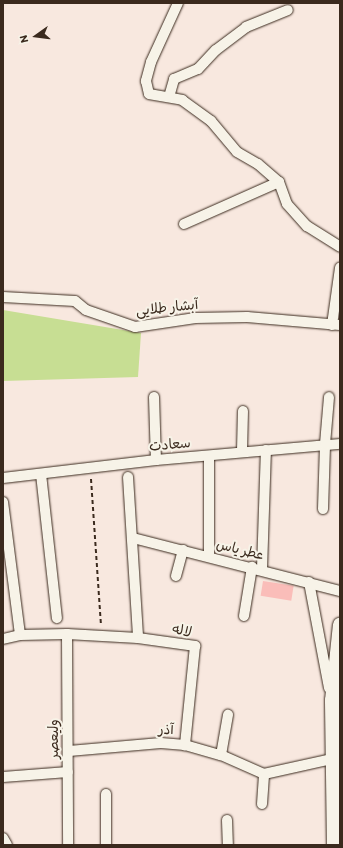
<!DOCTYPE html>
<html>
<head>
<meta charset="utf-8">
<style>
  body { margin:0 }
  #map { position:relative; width:343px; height:848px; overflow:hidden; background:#f8e8df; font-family:Itim,"Playpen Sans Arabic",sans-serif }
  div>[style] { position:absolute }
  .green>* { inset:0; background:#c7de93 }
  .building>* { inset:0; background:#fabdb9; transform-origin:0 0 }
  .path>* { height:2px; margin-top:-1px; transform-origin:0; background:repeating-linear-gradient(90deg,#3b2a1e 0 4px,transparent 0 7px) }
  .roads { filter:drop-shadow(0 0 1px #3b2a1e) drop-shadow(0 0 1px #3b2a1e) }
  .minor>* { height:10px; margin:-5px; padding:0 5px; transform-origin:5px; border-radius:5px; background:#f7f3e8 }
  .secondary>* { height:15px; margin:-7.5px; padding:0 7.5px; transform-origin:7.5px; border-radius:7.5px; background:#f7f3e8 }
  span { translate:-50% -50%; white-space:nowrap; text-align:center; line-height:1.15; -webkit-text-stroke:4px #f7f3e8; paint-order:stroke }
  .street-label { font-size:14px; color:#3b2a1e }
  .frame { position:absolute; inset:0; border:4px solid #3b2a1e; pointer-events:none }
  .north { position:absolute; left:16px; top:16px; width:40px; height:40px; -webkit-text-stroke:3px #f7f3e8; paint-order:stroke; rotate:256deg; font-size:11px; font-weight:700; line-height:16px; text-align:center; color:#3b2a1e }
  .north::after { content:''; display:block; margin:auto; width:14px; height:18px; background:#3b2a1e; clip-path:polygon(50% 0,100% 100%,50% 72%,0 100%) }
</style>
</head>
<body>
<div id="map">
  <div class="green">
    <i style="clip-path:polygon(3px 310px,141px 333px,138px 377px,3px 381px)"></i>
  </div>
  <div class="building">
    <i style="left:263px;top:581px;width:31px;height:15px;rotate:9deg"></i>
  </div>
  <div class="path">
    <i style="left:91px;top:479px;width:146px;rotate:86.1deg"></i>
  </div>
  <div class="roads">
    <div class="minor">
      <i style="left:178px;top:3px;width:65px;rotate:114.6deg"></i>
      <i style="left:151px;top:62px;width:20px;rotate:105deg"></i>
      <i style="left:146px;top:81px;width:13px;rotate:77deg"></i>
      <i style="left:149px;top:94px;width:34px;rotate:10deg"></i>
      <i style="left:182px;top:100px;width:36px;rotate:36deg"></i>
      <i style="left:211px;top:121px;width:40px;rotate:50deg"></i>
      <i style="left:237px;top:152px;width:24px;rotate:30deg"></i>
      <i style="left:258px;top:164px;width:28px;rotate:41deg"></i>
      <i style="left:279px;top:182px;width:23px;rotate:70deg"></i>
      <i style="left:287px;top:204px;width:30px;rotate:48deg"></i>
      <i style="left:307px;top:226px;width:39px;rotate:32deg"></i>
      <i style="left:169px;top:97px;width:19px;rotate:-74deg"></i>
      <i style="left:174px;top:79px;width:26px;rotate:-23deg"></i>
      <i style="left:198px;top:69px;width:26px;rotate:-47deg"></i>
      <i style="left:216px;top:50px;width:38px;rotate:-37deg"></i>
      <i style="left:246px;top:27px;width:45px;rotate:-22deg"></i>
      <i style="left:184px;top:224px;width:104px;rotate:-23.9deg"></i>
      <i style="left:3px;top:297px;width:72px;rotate:3.2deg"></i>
      <i style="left:75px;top:301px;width:14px;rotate:39deg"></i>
      <i style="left:86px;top:310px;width:52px;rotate:19.1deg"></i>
      <i style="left:135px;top:327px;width:61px;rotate:-8.5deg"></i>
      <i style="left:195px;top:318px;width:52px;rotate:-1.1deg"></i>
      <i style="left:247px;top:317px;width:93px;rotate:4.9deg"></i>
      <i style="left:332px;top:325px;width:58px;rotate:-82deg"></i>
      <i style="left:154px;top:397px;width:63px;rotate:88.2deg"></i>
      <i style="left:242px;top:451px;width:40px;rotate:-88.6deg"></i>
      <i style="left:41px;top:474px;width:145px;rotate:83.7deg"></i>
      <i style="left:128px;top:477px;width:161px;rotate:86.4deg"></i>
      <i style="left:3px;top:478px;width:154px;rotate:-6.7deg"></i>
      <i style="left:156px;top:460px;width:185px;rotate:-5deg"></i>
      <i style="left:3px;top:502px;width:134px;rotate:82.7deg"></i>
      <i style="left:323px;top:509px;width:65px;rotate:-88.2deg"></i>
      <i style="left:325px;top:444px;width:47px;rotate:-85.1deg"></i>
      <i style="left:133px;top:538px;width:214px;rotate:14.4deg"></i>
      <i style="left:209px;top:556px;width:100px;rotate:-90deg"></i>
      <i style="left:262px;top:569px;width:119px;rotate:-88.1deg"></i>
      <i style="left:176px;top:576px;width:27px;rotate:-75deg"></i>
      <i style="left:309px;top:582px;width:108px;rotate:79.3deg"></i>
      <i style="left:244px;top:616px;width:50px;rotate:-80.7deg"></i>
      <i style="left:67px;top:634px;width:211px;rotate:89.7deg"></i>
      <i style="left:3px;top:639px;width:17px;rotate:-13deg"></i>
      <i style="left:20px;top:635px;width:47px;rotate:-1.2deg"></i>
      <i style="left:67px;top:634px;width:71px;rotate:3.2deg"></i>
      <i style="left:138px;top:638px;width:58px;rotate:8deg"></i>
      <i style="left:195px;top:646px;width:100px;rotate:95.8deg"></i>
      <i style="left:69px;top:751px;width:92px;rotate:-5deg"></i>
      <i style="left:161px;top:743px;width:24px;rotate:5deg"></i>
      <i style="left:185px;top:745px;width:37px;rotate:16deg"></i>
      <i style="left:221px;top:755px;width:41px;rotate:-80.1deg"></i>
      <i style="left:221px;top:755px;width:47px;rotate:23.8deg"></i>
      <i style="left:3px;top:777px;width:65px;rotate:-4.4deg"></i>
      <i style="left:106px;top:794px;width:51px;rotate:90deg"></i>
      <i style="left:262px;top:804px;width:30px;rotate:-86deg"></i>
      <i style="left:264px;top:774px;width:70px;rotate:-12.4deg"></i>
      <i style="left:227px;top:820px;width:25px;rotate:88deg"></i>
      <i style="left:3px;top:838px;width:8px;rotate:60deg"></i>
    </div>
    <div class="secondary">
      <i style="left:334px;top:845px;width:145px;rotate:-90.8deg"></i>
      <i style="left:332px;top:700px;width:76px;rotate:-84deg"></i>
    </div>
  </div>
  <div class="street-label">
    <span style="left:167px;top:308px;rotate:-6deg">آبشار طلایی</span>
    <span style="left:170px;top:445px;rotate:-5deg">سعادت</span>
    <span style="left:240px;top:550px;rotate:14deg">عطر یاس</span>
    <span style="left:182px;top:631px;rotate:12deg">لاله</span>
    <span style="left:166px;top:730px;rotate:1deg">آذر</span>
    <span style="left:54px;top:739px;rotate:-90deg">ولیعصر</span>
  </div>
  <div class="frame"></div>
  <div class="north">N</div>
</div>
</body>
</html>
